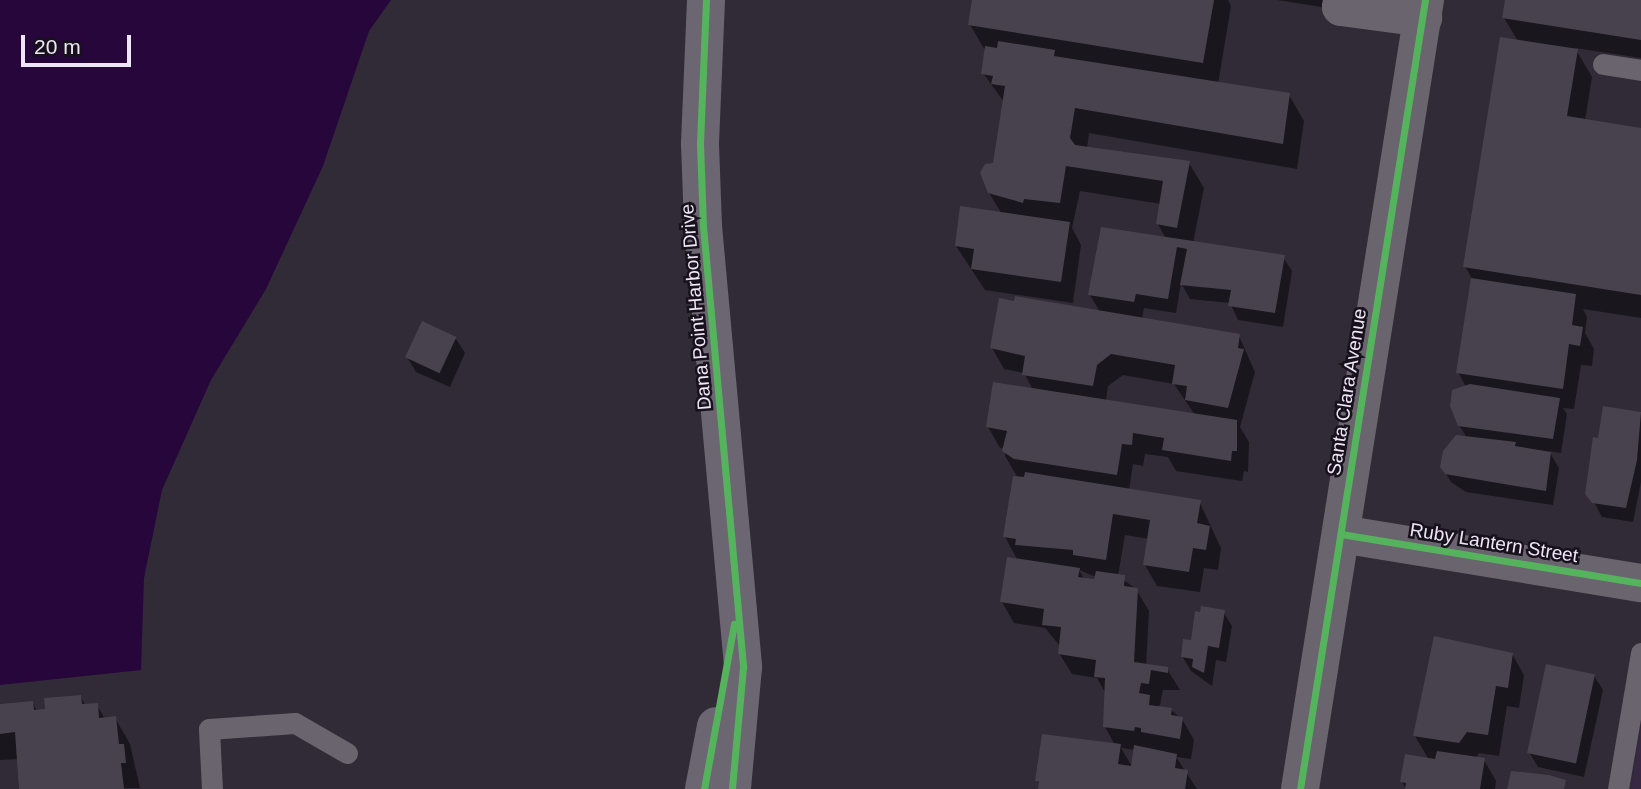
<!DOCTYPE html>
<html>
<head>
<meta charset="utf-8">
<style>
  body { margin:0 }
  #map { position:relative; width:1641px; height:789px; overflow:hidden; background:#312a37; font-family:Arial,sans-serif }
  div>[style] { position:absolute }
  .built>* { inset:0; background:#372844 }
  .water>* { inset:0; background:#27063c }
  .shadow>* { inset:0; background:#0007 }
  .building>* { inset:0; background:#48424e; transform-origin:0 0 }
  .lane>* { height:21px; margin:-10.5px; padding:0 10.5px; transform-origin:10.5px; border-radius:10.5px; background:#69646e }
  .street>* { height:38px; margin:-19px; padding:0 19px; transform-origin:19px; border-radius:19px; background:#69646e }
  .secondary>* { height:38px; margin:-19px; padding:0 19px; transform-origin:19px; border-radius:19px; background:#6c6672 }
  .cycleway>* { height:7px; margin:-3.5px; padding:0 3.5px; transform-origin:3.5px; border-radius:3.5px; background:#56b35d }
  span { translate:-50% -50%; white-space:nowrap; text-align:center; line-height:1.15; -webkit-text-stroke:5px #16111b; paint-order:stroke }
  .street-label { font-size:19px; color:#eee6f7 }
  .scale { position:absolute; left:21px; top:35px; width:110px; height:32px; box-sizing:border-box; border:4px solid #eee6f7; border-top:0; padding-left:9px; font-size:21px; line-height:24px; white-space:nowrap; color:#eee6f7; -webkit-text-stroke:5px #16111b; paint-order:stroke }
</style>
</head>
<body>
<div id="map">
  <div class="built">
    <i style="clip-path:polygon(1641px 726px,1641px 789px,1631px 789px)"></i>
  </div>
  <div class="water">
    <i style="clip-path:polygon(0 0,391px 0,369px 31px,323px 166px,266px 289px,211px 380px,162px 490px,144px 578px,141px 670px,0 685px)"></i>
  </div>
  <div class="shadow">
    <i style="clip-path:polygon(evenodd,974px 0,1228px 0,1231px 6px,1218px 84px,1289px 95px,1304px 121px,1297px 169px,1089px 133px,1087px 149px,1189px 163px,1204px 188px,1193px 243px,1283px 257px,1292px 271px,1283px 327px,1238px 320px,1230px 303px,1190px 299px,1181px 283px,1176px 313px,1144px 308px,1142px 319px,1239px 336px,1255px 372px,1240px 427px,1249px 442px,1248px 472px,1244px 471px,1242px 481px,1176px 471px,1168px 457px,1145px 454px,1143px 466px,1133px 464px,1129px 490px,1199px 501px,1221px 548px,1218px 570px,1204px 568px,1200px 592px,1157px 586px,1145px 565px,1149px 539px,1125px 535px,1118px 576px,1136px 589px,1149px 611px,1146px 666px,1167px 669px,1180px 690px,1163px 690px,1160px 705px,1155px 707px,1171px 710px,1182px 719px,1194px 740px,1191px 759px,1176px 757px,1197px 789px,1039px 789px,1115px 745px,1105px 727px,1106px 694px,1097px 678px,1072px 674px,1059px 653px,1060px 646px,1045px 628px,1014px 623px,1002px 602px,1018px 561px,1005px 537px,1018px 478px,1005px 456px,1006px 449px,1000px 448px,988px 427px,1033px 390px,1024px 373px,1004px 369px,992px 348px,1100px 312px,1090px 295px,1166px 239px,1158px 224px,1161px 204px,1080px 191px,1072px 228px,1081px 245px,1073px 303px,985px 290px,956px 246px,1002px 214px,989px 193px,1004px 102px,983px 73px,985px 50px,970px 25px,974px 0,1123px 375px,1174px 384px,1195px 415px,1106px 401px,1108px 386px,1123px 375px,974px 0,1079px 570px,1096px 577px,1096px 581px,1084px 579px,1079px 570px,974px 0,1121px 748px,1135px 750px,1133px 768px,1121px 748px)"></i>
    <i style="clip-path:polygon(1277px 0,1329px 0,1328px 8px)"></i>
    <i style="clip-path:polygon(1505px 0,1641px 0,1641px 58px,1575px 48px,1592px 77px,1585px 120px,1641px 130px,1641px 318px,1583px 309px,1587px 317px,1585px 333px,1594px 349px,1592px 366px,1581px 365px,1574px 409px,1563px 408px,1567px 414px,1561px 453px,1549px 451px,1559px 468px,1553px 505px,1466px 492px,1451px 482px,1442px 467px,1467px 438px,1459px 425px,1466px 387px,1458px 372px,1472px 279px,1465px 266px,1518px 41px,1504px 18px)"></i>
    <i style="clip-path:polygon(456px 339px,465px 353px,450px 387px,416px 372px,407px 357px)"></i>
    <i style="clip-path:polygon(1605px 408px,1641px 414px,1641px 482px,1633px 522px,1602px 517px,1594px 502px)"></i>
    <i style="clip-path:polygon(1223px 612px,1232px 626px,1226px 662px,1216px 660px,1212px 686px,1191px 671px,1182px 656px)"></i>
    <i style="clip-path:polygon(1512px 654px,1524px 675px,1519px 708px,1507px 706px,1499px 756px,1479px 753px,1475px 759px,1484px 760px,1496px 781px,1495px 789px,1406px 789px,1402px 782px,1429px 760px,1415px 736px)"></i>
    <i style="clip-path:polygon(1594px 676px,1603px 690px,1584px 777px,1538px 767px,1529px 752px)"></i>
    <i style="clip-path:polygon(80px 696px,86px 706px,97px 705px,105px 719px,115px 718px,130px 744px,140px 788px,21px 789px,18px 759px,0 760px,0 705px,32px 702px,37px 711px,47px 710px)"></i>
  </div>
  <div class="building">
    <i style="clip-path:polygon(972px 0,1214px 0,1203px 63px,968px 25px)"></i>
    <i style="clip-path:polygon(1505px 0,1641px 0,1641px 40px,1502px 18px)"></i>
    <i style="clip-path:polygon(1500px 37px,1578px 49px,1567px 116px,1641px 128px,1641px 295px,1463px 267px)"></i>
    <i style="clip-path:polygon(998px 41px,1055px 50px,1054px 56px,1290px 93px,1283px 144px,1075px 108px,1070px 138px,1075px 145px,1190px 161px,1177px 228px,1156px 224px,1163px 181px,1066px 166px,1060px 203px,1024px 199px,1023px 203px,988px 193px,980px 173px,985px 164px,993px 163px,1005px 86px,991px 84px,993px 76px,981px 74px,985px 46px,997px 48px)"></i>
    <i style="clip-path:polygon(960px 206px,1070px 222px,1061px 282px,971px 269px,974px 249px,955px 246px)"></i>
    <i style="clip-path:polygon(1101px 227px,1285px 255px,1275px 313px,1228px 306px,1231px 290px,1180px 285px,1187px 249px,1177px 247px,1168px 299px,1136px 294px,1134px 302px,1088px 295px)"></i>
    <i style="clip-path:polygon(1471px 278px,1576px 294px,1572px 325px,1583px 327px,1580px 346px,1569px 344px,1563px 389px,1456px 373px)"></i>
    <i style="clip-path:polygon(1015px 296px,1240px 334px,1238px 348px,1244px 349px,1228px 408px,1185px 400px,1187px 386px,1172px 384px,1175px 365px,1111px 354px,1097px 365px,1093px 386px,1022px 375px,1025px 356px,990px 348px,999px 298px,1014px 301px)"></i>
    <i style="left:422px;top:321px;width:38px;height:40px;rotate:25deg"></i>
    <i style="clip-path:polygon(993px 382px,1237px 420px,1237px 451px,1232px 451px,1231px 461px,1162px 450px,1164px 438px,1133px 433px,1132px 445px,1122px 444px,1117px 475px,1014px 459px,1002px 451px,1007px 431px,986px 427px)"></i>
    <i style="clip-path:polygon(1470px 384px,1560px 398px,1553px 439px,1458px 426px,1450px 406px,1452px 390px)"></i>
    <i style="clip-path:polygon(1603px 406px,1641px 412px,1637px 460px,1626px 508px,1592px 503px,1585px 494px,1593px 437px,1598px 438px)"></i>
    <i style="clip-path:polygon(1456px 435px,1516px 442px,1515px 446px,1551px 452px,1546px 491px,1445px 474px,1440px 467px,1443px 451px)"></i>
    <i style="clip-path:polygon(1025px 472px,1201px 500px,1197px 523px,1210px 526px,1206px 550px,1193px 548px,1189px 572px,1143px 565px,1150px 520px,1113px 514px,1106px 560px,1073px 555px,1073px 550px,1015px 545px,1016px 539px,1003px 537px,1013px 476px,1024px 477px)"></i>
    <i style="clip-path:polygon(1007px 557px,1080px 568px,1078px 577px,1094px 579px,1096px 571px,1125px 575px,1124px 586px,1138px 588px,1134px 662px,1168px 667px,1168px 673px,1151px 670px,1149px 684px,1141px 683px,1139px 693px,1150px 695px,1149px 705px,1172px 708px,1171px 715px,1183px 717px,1180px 739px,1141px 732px,1141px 728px,1135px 727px,1134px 731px,1103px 727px,1105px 678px,1094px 677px,1096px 660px,1058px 654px,1061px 627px,1042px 625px,1044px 609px,1000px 602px)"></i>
    <i style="clip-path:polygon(1201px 606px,1225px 610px,1219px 648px,1208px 646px,1204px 673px,1192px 667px,1193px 659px,1181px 657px,1183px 639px,1191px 640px,1195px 611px,1200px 612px)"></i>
    <i style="clip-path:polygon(1434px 636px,1513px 653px,1508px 688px,1496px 686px,1488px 735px,1467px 732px,1459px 743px,1413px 736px)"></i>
    <i style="left:1546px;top:664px;width:50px;height:91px;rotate:12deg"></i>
    <i style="clip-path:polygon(81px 695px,82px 704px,98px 703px,99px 718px,116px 716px,119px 744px,124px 744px,126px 763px,121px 763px,124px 789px,19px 789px,15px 732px,0 734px,0 704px,33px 701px,34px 710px,45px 709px,44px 698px)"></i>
    <i style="clip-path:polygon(1042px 734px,1121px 744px,1118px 764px,1131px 766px,1134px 745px,1177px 754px,1175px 768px,1188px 770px,1185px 789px,1038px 789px,1039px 781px,1035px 781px)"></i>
    <i style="clip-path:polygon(1437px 751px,1485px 758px,1480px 789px,1405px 789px,1406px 783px,1400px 782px,1405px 754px,1435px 759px)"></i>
    <i style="clip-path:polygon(1511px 771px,1549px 775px,1566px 780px,1564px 789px,1507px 789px)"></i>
  </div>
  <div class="lane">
    <i style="left:1603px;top:64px;width:38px;rotate:9deg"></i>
    <i style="left:212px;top:789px;width:60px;rotate:-92.9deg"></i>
    <i style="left:209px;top:729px;width:86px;rotate:-4deg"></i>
    <i style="left:295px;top:723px;width:60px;rotate:30deg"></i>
    <i style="left:1618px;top:789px;width:138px;rotate:-80.4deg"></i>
  </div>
  <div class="street">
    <i style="left:1342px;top:0;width:7px;rotate:98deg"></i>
    <i style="left:1341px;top:7px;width:83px;rotate:7.6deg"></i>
    <i style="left:1341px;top:534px;width:304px;rotate:9.3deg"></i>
    <i style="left:1300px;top:789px;width:799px;rotate:-81deg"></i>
  </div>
  <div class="secondary">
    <i style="left:706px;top:0;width:144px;rotate:92.4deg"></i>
    <i style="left:700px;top:144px;width:82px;rotate:87.9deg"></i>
    <i style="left:703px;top:226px;width:443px;rotate:84.8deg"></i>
    <i style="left:743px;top:667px;width:122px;rotate:95.2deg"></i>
    <i style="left:704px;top:789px;width:64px;rotate:-79.2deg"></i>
  </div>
  <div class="cycleway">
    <i style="left:706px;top:0;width:144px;rotate:92.4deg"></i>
    <i style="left:700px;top:144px;width:82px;rotate:87.9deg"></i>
    <i style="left:703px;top:226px;width:443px;rotate:84.8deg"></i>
    <i style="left:743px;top:667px;width:122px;rotate:95.2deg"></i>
    <i style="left:1341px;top:534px;width:304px;rotate:9.3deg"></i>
    <i style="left:704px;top:789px;width:168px;rotate:-79.7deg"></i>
    <i style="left:1300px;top:789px;width:799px;rotate:-81deg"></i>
  </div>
  <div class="street-label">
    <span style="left:696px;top:307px;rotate:-95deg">Dana Point Harbor Drive</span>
    <span style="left:1347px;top:392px;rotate:-81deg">Santa Clara Avenue</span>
    <span style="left:1494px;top:543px;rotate:9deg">Ruby Lantern Street</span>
  </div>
  <div class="scale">20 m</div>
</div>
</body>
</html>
